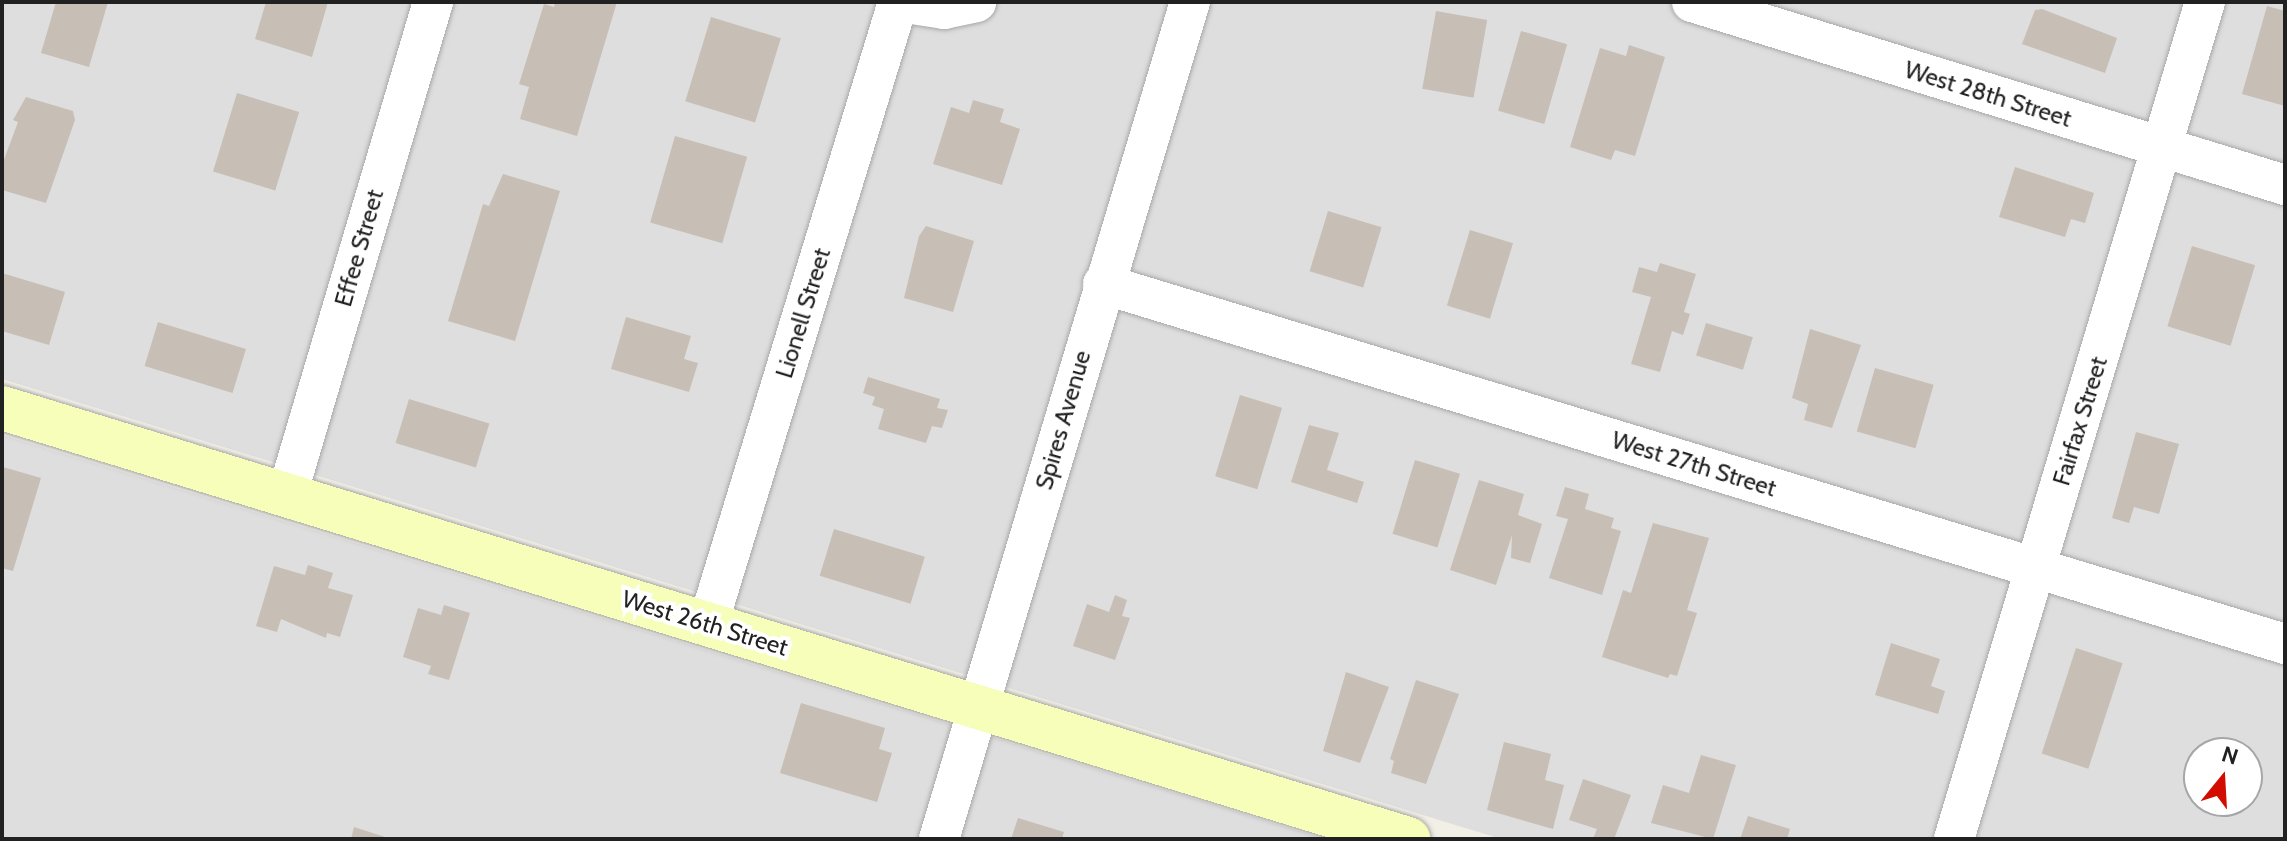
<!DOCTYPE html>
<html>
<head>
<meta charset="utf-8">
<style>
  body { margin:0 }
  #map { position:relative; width:2287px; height:841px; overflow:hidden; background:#f2efe7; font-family:Cabin,sans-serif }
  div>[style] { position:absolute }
  .residential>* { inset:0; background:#dfdede }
  .building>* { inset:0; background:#c7beb6; transform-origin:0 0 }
  .roads { filter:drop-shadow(0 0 2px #a8a8a8) drop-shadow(0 0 2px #a8a8a8) }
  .minor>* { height:40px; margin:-20px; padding:0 20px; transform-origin:20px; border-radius:20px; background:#fff }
  .secondary>* { height:44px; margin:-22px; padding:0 22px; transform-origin:22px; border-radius:22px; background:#f6feba }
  span { translate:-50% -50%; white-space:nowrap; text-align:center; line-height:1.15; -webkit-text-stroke:8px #fff; paint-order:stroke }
  .street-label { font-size:24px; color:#212121 }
  .frame { position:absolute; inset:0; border:4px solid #212121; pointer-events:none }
  .north { position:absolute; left:2183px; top:737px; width:80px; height:80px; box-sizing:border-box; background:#fff; border:2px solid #a6a6a6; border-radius:50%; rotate:18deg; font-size:22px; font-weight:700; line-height:32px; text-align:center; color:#212121 }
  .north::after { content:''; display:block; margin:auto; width:28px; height:36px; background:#d20d00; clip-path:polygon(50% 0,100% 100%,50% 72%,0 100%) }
</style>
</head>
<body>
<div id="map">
  <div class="residential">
    <i style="clip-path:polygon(evenodd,2px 2px,2285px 2px,2285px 839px,1501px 839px,2px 379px,2px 2px,2199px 753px,2247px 753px,2247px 801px,2199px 801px,2199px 753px)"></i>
    <i style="clip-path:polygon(2px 435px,1325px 839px,2px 839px)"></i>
  </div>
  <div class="building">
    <i style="clip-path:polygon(56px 2px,108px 2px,89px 67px,41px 53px)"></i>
    <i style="clip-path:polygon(266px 2px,328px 2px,312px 57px,255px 39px)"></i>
    <i style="clip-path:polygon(555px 2px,617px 2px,577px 136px,520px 119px,529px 87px,519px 84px,544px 4px,554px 7px)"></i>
    <i style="clip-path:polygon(2267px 6px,2285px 11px,2285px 106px,2242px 94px)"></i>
    <i style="clip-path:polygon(2042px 9px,2117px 38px,2105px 73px,2022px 44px,2035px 10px)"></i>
    <i style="left:1436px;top:11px;width:52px;height:79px;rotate:10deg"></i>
    <i style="left:711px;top:17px;width:73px;height:88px;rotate:17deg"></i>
    <i style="left:1521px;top:31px;width:48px;height:83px;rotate:16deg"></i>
    <i style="clip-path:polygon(1629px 45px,1665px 57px,1635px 156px,1615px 150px,1611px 160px,1570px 147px,1600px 48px,1626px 56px)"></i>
    <i style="left:237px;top:93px;width:65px;height:82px;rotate:17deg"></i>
    <i style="clip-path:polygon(26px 97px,73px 111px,75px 120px,46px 203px,2px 190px,2px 165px,18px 122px,13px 120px)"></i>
    <i style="clip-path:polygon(973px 100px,1004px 109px,1000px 122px,1020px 129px,1002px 185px,933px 164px,951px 107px,969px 113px)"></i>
    <i style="left:675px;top:136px;width:75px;height:90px;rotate:16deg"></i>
    <i style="clip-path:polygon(2015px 167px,2094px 193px,2085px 223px,2071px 219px,2065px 237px,1999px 217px)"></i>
    <i style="clip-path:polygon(503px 174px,560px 191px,515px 341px,448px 321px,483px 204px,489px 206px)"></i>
    <i style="left:1328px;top:211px;width:56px;height:63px;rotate:17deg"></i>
    <i style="clip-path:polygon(926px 226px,974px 241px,953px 312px,904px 298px,919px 236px)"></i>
    <i style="left:1470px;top:230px;width:45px;height:79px;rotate:17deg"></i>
    <i style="left:2192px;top:246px;width:66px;height:84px;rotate:17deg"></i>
    <i style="clip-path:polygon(1660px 263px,1696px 274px,1684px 312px,1690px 314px,1683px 335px,1672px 331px,1660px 372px,1631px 364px,1651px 297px,1632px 292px,1639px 267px,1657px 272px)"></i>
    <i style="clip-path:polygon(2px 273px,65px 292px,49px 345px,2px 331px)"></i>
    <i style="clip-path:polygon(626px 317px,691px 336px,684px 359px,698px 363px,689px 392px,611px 369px)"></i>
    <i style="left:158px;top:322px;width:92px;height:46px;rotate:17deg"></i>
    <i style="left:1706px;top:323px;width:49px;height:34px;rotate:17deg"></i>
    <i style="clip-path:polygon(1810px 329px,1861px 345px,1832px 428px,1804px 420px,1808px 404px,1792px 398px)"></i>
    <i style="left:1875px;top:368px;width:61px;height:66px;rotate:16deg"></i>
    <i style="clip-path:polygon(868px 377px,940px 399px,937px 408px,948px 410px,942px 428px,932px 426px,926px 443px,878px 429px,884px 409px,872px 405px,875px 397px,863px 393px)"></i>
    <i style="left:1240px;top:395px;width:44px;height:85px;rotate:17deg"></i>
    <i style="left:409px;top:399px;width:84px;height:46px;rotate:17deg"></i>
    <i style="clip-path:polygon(1309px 425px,1339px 433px,1327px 470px,1364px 482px,1357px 503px,1291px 482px)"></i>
    <i style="clip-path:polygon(2136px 432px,2179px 444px,2159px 514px,2134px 507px,2129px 523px,2112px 518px)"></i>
    <i style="left:1415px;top:460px;width:47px;height:77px;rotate:17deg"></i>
    <i style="clip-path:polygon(3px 467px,41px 478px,13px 571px,2px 568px)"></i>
    <i style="clip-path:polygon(1479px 480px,1524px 494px,1518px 515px,1542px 524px,1530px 563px,1511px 558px,1512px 535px,1496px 585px,1450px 570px)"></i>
    <i style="clip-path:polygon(1565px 487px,1589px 494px,1585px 509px,1614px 518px,1611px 528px,1621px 531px,1602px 595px,1549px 578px,1568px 519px,1556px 516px)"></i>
    <i style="clip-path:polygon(1653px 523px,1709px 538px,1687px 610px,1697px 613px,1677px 676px,1670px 674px,1668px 678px,1602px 657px,1623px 590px,1631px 593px)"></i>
    <i style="left:834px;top:529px;width:95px;height:49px;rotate:17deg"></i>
    <i style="clip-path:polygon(308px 565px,333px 573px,328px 588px,353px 595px,340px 637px,327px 633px,326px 638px,281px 619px,277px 632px,256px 626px,274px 566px,305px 575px)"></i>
    <i style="clip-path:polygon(1115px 595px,1127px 600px,1122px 616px,1130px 618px,1115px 660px,1073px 646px,1087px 604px,1109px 612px)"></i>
    <i style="clip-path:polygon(444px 605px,470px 613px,449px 680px,428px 674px,431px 666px,403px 657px,418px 608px,441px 615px)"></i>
    <i style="clip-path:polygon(1891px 643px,1940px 659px,1931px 686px,1945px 691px,1938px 714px,1875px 695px)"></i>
    <i style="left:2076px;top:648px;width:49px;height:111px;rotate:18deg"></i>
    <i style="clip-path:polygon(1346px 672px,1389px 687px,1360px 763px,1323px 751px)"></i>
    <i style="clip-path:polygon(1416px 680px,1459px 694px,1426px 784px,1391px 773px,1394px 761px,1390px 759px)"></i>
    <i style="clip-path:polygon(801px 703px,885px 728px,879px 749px,892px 753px,877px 802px,780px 773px)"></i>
    <i style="clip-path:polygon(1504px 742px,1551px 754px,1545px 780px,1564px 785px,1553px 829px,1487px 810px)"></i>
    <i style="clip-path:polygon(1701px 755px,1736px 765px,1713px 839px,1651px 823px,1663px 785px,1689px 793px)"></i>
    <i style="clip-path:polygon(1583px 779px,1631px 795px,1614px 839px,1593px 839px,1597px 829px,1569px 820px)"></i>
    <i style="clip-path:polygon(1748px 816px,1790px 829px,1787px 839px,1740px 839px)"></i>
    <i style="clip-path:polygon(1018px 818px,1064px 832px,1062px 839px,1011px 839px)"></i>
    <i style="clip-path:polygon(354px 827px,385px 837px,385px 839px,351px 839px)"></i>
  </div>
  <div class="roads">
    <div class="minor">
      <i style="left:899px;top:2px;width:46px;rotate:8.8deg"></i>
      <i style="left:944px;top:9px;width:33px;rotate:-12deg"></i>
      <i style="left:1692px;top:2px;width:621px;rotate:17.15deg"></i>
      <i style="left:1103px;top:284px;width:1236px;rotate:16.94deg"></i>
      <i style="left:287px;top:495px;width:514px;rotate:-73.5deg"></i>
      <i style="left:708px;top:624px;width:650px;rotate:-73.01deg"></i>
      <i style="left:939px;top:839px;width:874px;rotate:-73.31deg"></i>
      <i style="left:1954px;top:839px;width:874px;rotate:-73.31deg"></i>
    </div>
    <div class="secondary">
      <i style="left:2px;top:408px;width:1471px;rotate:17.04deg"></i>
    </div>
  </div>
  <div class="street-label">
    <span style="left:1988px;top:94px;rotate:17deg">West 28th Street</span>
    <span style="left:359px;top:248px;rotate:-74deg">Effee Street</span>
    <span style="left:803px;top:313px;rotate:-73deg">Lionell Street</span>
    <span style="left:1063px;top:420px;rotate:-74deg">Spires Avenue</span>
    <span style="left:2080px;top:421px;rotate:-73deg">Fairfax Street</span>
    <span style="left:1694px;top:464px;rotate:17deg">West 27th Street</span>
    <span style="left:705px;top:623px;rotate:17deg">West 26th Street</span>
  </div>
  <div class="frame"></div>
  <div class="north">N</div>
</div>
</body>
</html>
